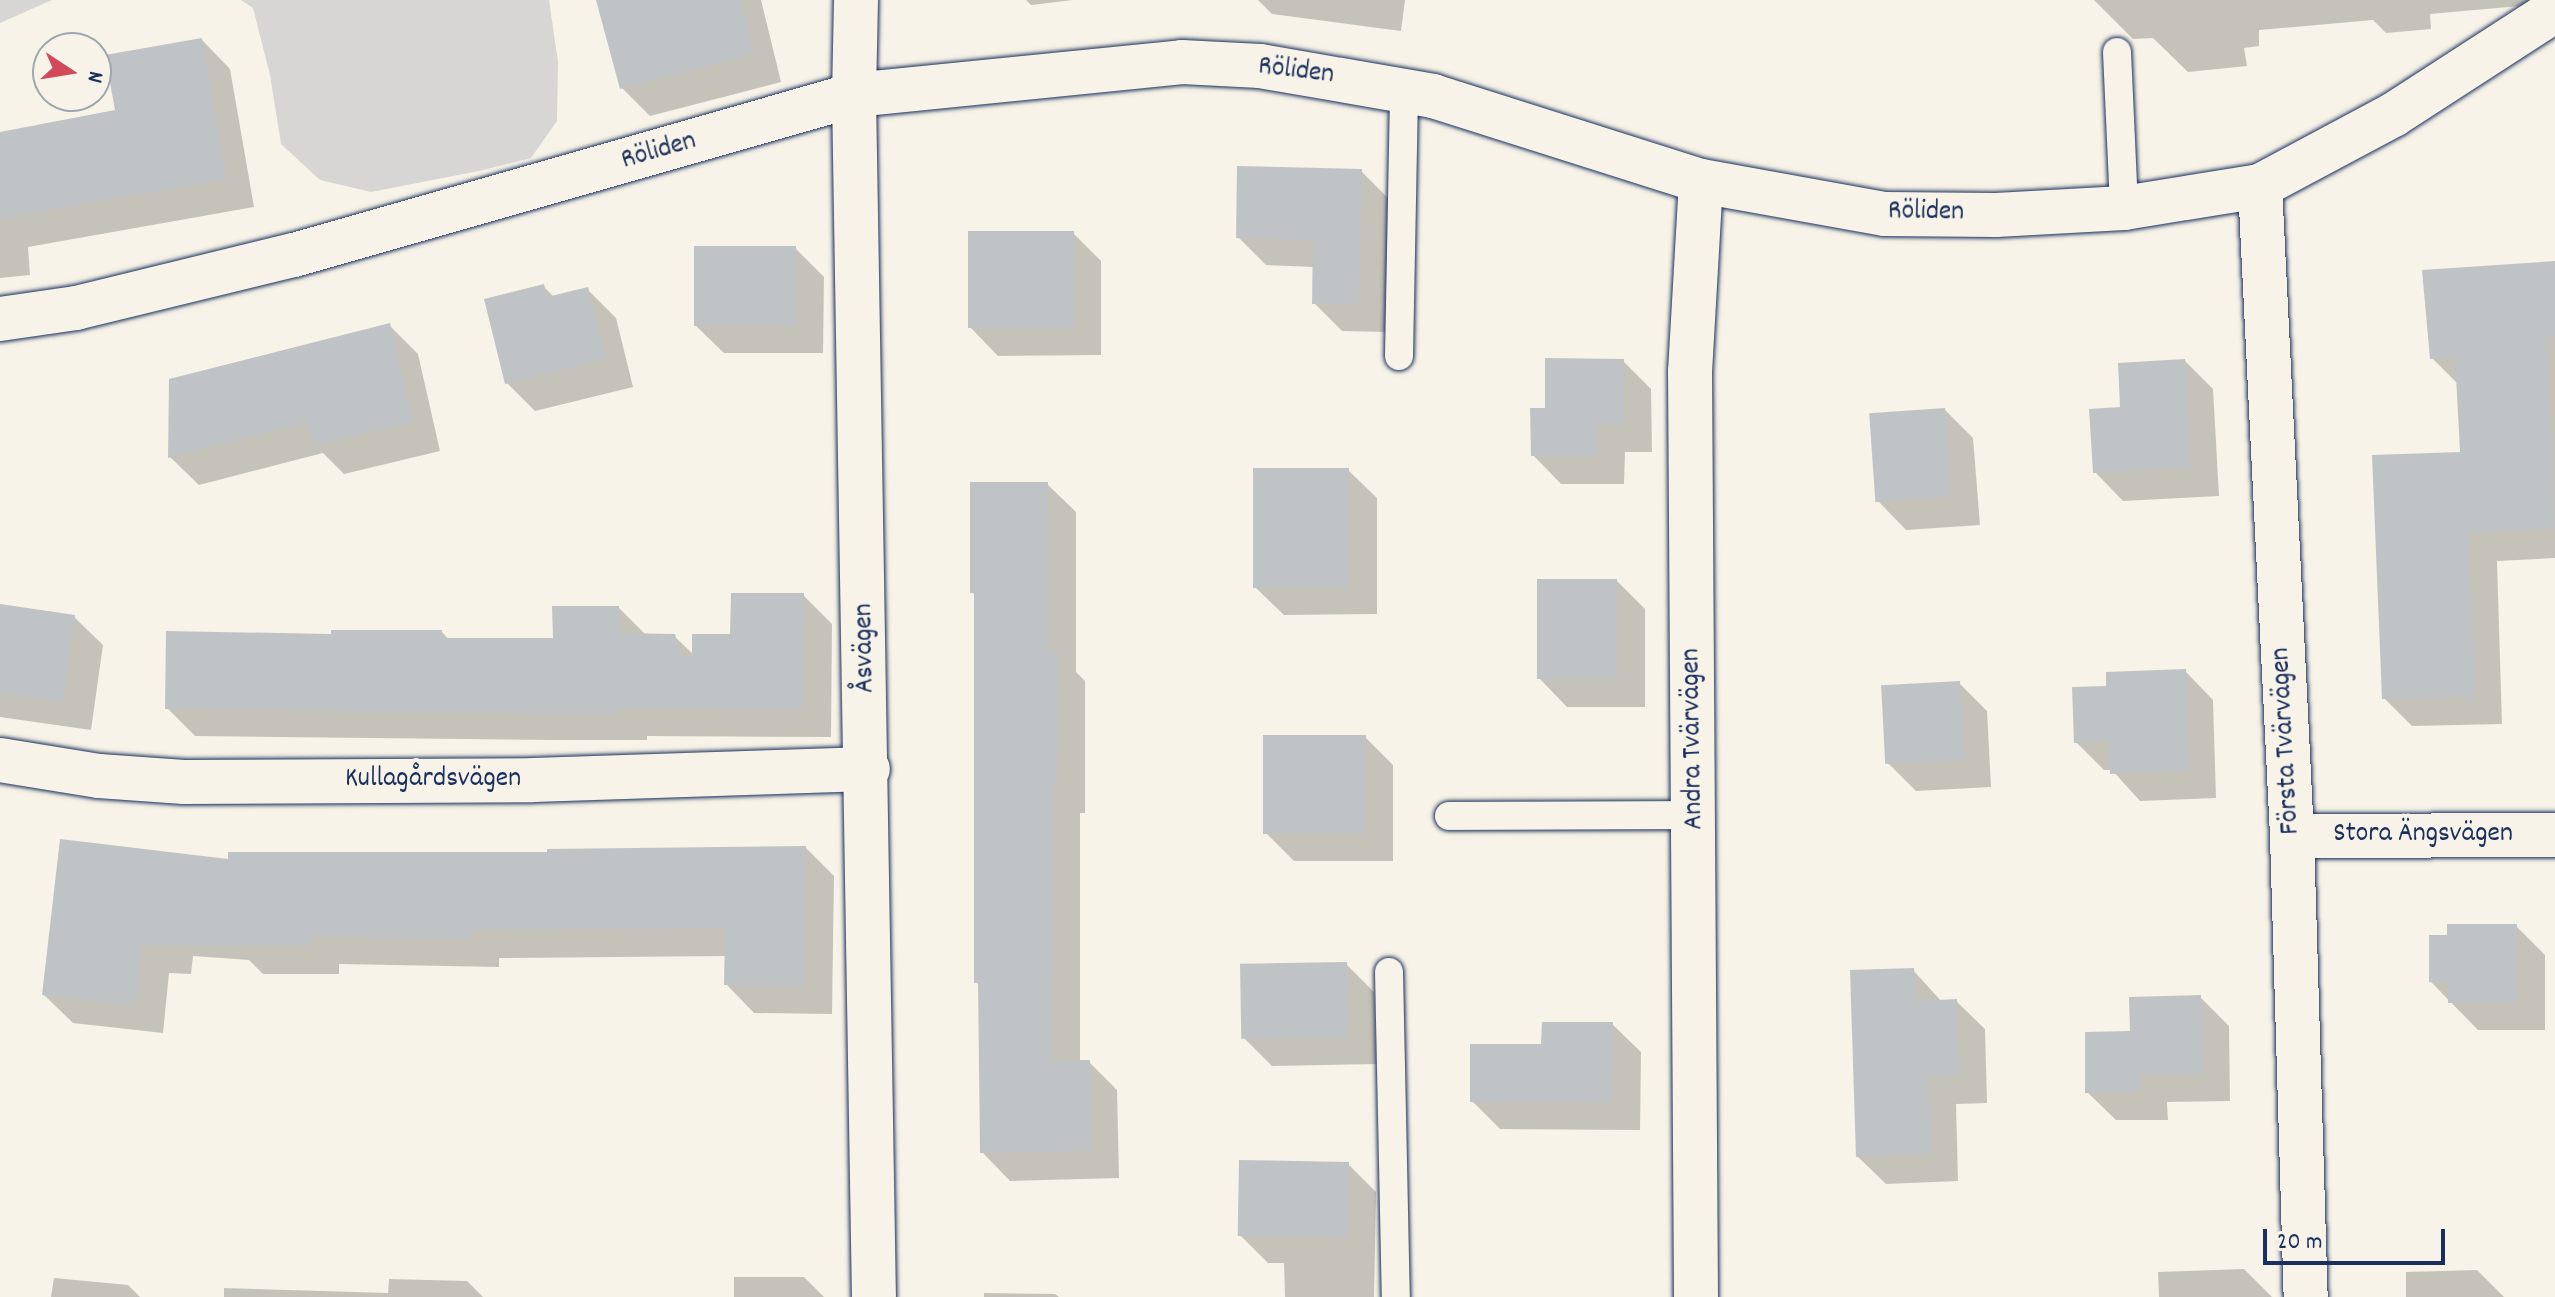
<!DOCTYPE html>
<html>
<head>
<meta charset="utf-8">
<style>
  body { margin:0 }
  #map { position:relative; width:2555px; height:1297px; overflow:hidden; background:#f7f3e8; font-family:Dekko,sans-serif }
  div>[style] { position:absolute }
  .green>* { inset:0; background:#d7d6d4 }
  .shadow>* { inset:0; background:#0003 }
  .building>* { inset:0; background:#c0c3c5; transform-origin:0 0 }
  .roads { filter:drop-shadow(0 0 2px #1b2f5e) drop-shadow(0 0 2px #1b2f5e) }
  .service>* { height:28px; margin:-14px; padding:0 14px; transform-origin:14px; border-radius:14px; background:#f7f3e8 }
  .minor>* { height:44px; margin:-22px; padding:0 22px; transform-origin:22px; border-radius:22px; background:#f7f3e8 }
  span { translate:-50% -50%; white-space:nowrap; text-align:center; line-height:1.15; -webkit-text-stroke:8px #f7f3e8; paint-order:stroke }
  .street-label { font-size:28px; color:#1b2f5e }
  .north { position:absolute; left:32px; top:32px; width:80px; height:80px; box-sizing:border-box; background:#f7f3e8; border:2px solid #9fa5b1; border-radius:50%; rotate:102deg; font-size:22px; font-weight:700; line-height:32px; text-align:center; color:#1b2f5e }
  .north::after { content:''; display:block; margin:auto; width:28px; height:36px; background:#d1495b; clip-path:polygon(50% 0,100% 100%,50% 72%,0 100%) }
  .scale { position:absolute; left:2263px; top:1229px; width:182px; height:36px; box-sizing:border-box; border:4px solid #1b2f5e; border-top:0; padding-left:10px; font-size:24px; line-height:28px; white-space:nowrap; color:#1b2f5e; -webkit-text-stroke:6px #f7f3e8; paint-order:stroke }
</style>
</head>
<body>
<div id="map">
  <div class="green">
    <i style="clip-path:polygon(0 0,52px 0,0 23px)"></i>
    <i style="clip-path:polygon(241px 0,549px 0,558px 62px,557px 121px,531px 158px,479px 171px,371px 192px,320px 180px,281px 144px,270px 75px,253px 8px)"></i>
  </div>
  <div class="shadow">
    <i style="clip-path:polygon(599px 0,761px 0,781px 82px,650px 116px,622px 88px)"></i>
    <i style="clip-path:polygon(1026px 0,1073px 0,1031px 5px)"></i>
    <i style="clip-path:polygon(1258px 0,1405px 0,1401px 31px,1272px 14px)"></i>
    <i style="clip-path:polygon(2094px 0,2542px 0,2543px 4px,2430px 14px,2431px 29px,2386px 33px,2373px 20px,2259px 30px,2259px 46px,2244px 48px,2247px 66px,2188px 72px,2153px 38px,2133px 39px)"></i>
    <i style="clip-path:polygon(202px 40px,230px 69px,254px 207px,28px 247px,30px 275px,0 278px,0 168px,118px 112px)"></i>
    <i style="clip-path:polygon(1361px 171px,1389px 199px,1387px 332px,1342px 331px,1314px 303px,1314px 267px,1266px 265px,1238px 237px)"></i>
    <i style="clip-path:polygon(1073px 233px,1101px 261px,1101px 355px,998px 356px,970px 327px)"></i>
    <i style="clip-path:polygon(795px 248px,824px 277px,823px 353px,724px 353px,695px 325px)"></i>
    <i style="clip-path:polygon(2555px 263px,2555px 558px,2497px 561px,2502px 724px,2412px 726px,2384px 698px,2462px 453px,2458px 384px,2432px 358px)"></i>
    <i style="clip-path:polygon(543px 286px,555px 298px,587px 289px,616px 318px,633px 387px,535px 411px,507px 383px)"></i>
    <i style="clip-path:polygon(389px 325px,418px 354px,440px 451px,344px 474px,323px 453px,199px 485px,170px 457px)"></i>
    <i style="clip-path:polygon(1623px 361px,1651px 389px,1652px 452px,1625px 452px,1624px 484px,1561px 484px,1533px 455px,1547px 410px)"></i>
    <i style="clip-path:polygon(2185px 361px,2213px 389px,2219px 496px,2123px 501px,2095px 472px,2122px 409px)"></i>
    <i style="clip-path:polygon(1945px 410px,1973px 438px,1980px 525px,1906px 530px,1878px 501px)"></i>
    <i style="clip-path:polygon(1348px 470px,1377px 498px,1377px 614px,1284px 615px,1255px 587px)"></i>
    <i style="clip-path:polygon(1047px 484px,1076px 512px,1076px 672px,1085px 681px,1085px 813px,1080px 813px,1080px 1062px,1089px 1062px,1117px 1090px,1119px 1178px,1010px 1181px,982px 1152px,980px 986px,976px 982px,976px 596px,972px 592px)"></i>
    <i style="clip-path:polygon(1617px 581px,1645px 609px,1645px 707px,1567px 707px,1539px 678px)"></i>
    <i style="clip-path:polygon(803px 595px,832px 624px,831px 737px,647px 736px,647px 740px,551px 740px,195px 736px,167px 708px,333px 636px,442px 632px,449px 640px,555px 640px,619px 608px,646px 635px,674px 636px,694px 655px)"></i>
    <i style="clip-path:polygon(0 606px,74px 617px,103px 645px,91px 730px,0 717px)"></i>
    <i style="clip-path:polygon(2185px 671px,2213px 700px,2216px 798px,2140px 801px,2112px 770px,2104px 770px,2076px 742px,2108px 688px)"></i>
    <i style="clip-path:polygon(1959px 683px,1987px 711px,1991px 787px,1916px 791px,1887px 762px)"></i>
    <i style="clip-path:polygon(1365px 737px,1393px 765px,1393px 861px,1294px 861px,1266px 833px)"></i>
    <i style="clip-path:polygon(806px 848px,834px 876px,832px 1014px,754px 1013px,726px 984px,726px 956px,499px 958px,499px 967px,339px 964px,339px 974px,263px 974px,249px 960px,193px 956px,191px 974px,169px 973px,163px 1033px,73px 1023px,44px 995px,230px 861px)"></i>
    <i style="clip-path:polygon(2516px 926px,2545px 955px,2545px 1030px,2478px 1030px,2431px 982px,2449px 937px)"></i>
    <i style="clip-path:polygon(1346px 964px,1374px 992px,1376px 1064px,1272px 1066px,1243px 1037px)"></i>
    <i style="clip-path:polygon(1913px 970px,1942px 1002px,1956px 1001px,1985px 1029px,1987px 1103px,1956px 1104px,1958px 1181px,1886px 1184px,1857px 1156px)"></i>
    <i style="clip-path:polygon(2200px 997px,2229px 1026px,2230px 1101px,2167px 1102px,2168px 1120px,2116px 1120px,2087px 1092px,2132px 1033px)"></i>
    <i style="clip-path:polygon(1612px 1024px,1641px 1052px,1640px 1130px,1500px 1129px,1472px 1101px,1543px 1046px)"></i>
    <i style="clip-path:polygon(1348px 1164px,1376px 1192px,1374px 1297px,1285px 1297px,1284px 1263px,1268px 1263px,1240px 1235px)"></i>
    <i style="clip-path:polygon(2244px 1269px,2272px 1297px,2159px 1297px,2158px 1272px)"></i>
    <i style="clip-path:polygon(2477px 1270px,2504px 1297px,2406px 1297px,2406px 1272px)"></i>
    <i style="clip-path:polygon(734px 1277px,804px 1277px,824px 1297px,734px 1297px)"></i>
    <i style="clip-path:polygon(54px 1278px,128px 1285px,140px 1297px,51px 1297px)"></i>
    <i style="clip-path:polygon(389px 1279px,467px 1281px,483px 1297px,224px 1297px,224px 1288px,388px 1293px)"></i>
    <i style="clip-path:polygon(984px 1293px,1055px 1294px,1059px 1297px,984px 1297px)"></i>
  </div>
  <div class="building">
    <i style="clip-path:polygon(596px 0,741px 0,754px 54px,620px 89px)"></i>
    <i style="clip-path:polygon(202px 38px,227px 179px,0 219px,0 132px,115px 110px,105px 55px)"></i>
    <i style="clip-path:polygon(1237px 166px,1362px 169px,1359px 304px,1312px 304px,1313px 240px,1236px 238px)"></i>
    <i style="left:968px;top:231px;width:106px;height:97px"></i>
    <i style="left:694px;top:246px;width:102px;height:80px"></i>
    <i style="clip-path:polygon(2555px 261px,2555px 337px,2547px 337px,2555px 529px,2469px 533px,2475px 696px,2382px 699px,2372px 455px,2460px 452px,2455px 357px,2430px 359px,2422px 270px)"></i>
    <i style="clip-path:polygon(544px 284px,547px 297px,588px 287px,606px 359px,505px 384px,484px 299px)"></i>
    <i style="clip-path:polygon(390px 323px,413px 423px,314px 446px,308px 422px,168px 458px,169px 379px)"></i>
    <i style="clip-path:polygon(1545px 358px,1624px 359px,1624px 424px,1597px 424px,1597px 456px,1531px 456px,1530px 408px,1545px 408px)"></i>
    <i style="clip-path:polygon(2185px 359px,2191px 468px,2093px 473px,2089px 409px,2120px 407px,2118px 363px)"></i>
    <i style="left:1945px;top:408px;width:89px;height:76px;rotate:86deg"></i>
    <i style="left:1253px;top:468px;width:96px;height:120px"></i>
    <i style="clip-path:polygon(970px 482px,1048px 482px,1049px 651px,1058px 651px,1057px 786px,1053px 786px,1052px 1060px,1090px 1060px,1091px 1151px,980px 1153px,978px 983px,974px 983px,974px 593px,970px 593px)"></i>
    <i style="left:1537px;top:579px;width:80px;height:100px"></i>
    <i style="clip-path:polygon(731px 593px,804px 593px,803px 710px,619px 709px,619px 713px,521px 713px,165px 709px,166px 631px,331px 634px,331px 630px,442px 630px,442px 638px,553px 638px,552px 606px,619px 606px,619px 633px,675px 634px,681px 656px,692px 655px,692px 634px,730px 634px)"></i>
    <i style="clip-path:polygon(0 604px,75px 615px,63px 702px,0 694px)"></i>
    <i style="clip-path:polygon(2186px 669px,2189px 771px,2110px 774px,2109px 741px,2074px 743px,2072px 687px,2106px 686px,2106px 672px)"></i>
    <i style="left:1960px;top:681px;width:79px;height:79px;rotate:87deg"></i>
    <i style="left:1263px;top:735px;width:103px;height:99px"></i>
    <i style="clip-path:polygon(60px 839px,228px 859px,228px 852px,547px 852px,547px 849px,806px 846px,804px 986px,724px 985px,725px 928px,471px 930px,471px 939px,311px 936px,311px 946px,142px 946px,135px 1006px,42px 995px)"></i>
    <i style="clip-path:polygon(2447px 924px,2517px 924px,2517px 1003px,2448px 1003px,2448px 983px,2429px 982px,2429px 935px,2447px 935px)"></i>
    <i style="left:1347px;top:962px;width:75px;height:107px;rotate:89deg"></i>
    <i style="clip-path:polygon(1914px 968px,1916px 1001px,1957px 999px,1960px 1075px,1928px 1077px,1931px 1154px,1856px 1157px,1850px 970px)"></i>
    <i style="clip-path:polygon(2201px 995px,2202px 1074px,2140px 1075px,2140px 1092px,2085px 1093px,2085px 1032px,2130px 1031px,2129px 997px)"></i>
    <i style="clip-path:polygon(1542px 1022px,1613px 1022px,1612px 1103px,1470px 1102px,1470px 1044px,1541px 1044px)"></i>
    <i style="left:1239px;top:1160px;width:110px;height:76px;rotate:1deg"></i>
  </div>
  <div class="roads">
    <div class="service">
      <i style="left:2117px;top:52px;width:156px;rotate:87.4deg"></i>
      <i style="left:1399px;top:356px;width:267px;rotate:-88.9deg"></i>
      <i style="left:1449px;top:816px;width:246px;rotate:-0.2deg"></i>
      <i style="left:1389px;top:972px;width:325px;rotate:88.8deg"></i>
    </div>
    <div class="minor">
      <i style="left:856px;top:0;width:95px;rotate:91.2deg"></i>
      <i style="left:854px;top:95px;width:1202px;rotate:89.05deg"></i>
      <i style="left:2260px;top:186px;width:651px;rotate:87.18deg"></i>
      <i style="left:2292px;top:836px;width:461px;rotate:88.3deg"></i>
      <i style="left:0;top:319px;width:77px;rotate:-8.2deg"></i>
      <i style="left:76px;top:308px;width:224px;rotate:-13.7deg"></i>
      <i style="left:294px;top:255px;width:582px;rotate:-15.95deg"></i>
      <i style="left:854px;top:95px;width:330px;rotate:-5.7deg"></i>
      <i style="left:1182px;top:62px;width:78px;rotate:2.9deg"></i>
      <i style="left:1260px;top:66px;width:176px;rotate:9.8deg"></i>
      <i style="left:1433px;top:96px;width:281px;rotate:17.6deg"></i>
      <i style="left:1701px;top:181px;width:187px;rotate:10.2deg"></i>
      <i style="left:1885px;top:214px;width:111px;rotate:0.5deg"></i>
      <i style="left:1996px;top:215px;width:128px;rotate:-3.1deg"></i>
      <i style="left:2124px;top:208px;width:138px;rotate:-9.2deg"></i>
      <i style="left:2260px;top:186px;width:151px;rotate:-28.1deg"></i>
      <i style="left:2393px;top:115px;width:193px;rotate:-32.9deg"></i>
      <i style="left:0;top:760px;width:100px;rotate:9.2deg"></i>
      <i style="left:99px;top:776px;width:85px;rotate:4deg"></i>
      <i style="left:184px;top:782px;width:349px;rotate:-0.3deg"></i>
      <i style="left:533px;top:780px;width:335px;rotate:-1.9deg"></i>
      <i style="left:2292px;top:836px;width:263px;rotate:-0.2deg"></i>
      <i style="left:1696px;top:1297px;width:925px;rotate:-90.37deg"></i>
      <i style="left:1690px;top:372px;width:191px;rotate:-86.7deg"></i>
    </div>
  </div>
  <div class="street-label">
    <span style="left:1296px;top:72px;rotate:7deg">Röliden</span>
    <span style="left:659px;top:152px;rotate:-16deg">Röliden</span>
    <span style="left:1926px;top:213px;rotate:1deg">Röliden</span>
    <span style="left:866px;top:648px;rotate:-91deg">Åsvägen</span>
    <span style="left:1694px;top:739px;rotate:-91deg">Andra Tvärvägen</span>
    <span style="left:2287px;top:741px;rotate:-93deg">Första Tvärvägen</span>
    <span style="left:433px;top:780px">Kullagårdsvägen</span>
    <span style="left:2423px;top:835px">Stora Ängsvägen</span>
  </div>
  <div class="north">N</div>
  <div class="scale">20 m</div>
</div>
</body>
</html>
